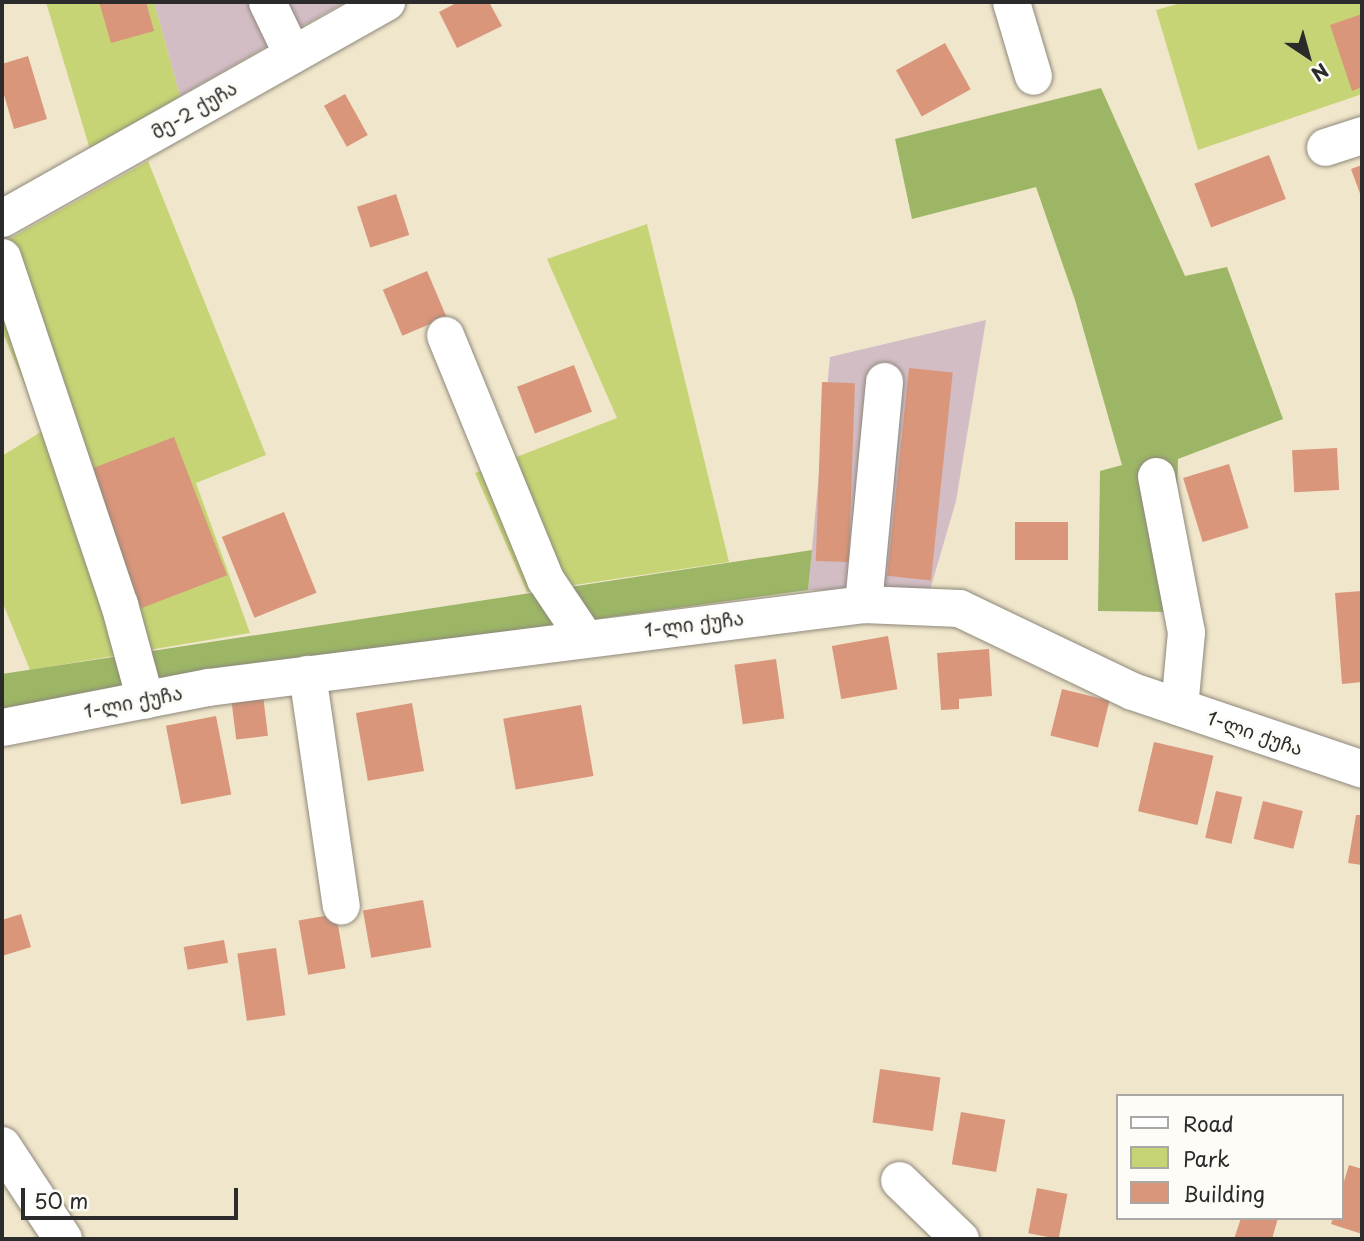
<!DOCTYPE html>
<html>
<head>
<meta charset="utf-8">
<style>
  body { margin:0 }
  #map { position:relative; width:1364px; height:1241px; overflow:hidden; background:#f0e6cb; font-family:"Playpen Sans","Noto Sans Georgian",sans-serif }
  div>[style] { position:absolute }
  .industrial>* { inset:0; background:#d2bdc5 }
  .green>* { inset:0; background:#c6d475 }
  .forest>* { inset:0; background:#9cb666 }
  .building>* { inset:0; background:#d9967b; transform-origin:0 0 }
  .roads { filter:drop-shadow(0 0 2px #8e887b) drop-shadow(0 0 2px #8e887b) }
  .minor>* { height:37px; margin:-18.5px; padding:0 18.5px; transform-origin:18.5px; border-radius:18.5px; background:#fff }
  .highway>* { height:38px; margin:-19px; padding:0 19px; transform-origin:19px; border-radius:19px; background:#fff }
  span { translate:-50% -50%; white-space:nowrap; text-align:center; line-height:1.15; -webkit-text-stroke:6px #fdfcf7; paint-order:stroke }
  .street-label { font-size:19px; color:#2b2b2b }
  .frame { position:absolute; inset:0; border:4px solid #2b2b2b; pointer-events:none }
  .legend { position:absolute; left:1116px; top:1094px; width:228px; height:126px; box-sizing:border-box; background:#fdfcf7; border:2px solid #a9a8a5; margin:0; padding:9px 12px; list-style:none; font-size:21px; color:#2b2b2b }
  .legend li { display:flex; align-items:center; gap:14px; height:35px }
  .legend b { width:35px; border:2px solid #a9a8a5 }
  .north { position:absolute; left:1273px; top:21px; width:70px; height:70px; -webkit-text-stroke:5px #fdfcf7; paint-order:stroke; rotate:144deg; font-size:19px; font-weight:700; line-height:28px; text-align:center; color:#2b2b2b }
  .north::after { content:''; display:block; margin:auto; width:24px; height:32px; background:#2b2b2b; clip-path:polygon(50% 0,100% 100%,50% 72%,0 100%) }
  .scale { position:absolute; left:21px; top:1188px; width:217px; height:32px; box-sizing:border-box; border:4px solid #2b2b2b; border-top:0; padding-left:9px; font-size:21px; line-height:24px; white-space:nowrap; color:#2b2b2b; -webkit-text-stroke:5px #fdfcf7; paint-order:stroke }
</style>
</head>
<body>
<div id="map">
  <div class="industrial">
    <i style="clip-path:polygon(154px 2px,345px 2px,180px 96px)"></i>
    <i style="clip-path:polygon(986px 320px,956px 501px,930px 590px,808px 590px,830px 357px)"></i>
  </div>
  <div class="green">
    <i style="clip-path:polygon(46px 2px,154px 2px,180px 96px,91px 153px)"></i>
    <i style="clip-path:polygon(1185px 2px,1362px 2px,1362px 94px,1198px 150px,1156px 10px)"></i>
    <i style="clip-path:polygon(148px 161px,266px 455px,196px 483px,250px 633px,30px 670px,2px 601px,2px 456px,44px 430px,2px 331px,2px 243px)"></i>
    <i style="clip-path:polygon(647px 224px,729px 562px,527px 592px,475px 473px,617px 418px,547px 259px)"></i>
  </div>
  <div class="forest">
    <i style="clip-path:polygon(1101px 88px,1185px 276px,1227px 267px,1283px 419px,1178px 459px,1174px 612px,1098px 611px,1100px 471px,1122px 465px,1075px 300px,1036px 187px,912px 219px,895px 139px)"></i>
    <i style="clip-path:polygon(812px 550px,808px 590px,204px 673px,2px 709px,2px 674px)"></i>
  </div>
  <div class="building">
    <i style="clip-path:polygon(99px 2px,146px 2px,154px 31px,111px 43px)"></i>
    <i style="clip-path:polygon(458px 2px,489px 2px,502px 26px,457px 48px,439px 12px)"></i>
    <i style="clip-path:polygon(1362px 14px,1362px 87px,1352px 91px,1330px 25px)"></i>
    <i style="left:945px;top:43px;width:53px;height:56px;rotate:61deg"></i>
    <i style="clip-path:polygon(28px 56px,47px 119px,14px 129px,2px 88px,2px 64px)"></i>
    <i style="left:345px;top:94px;width:47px;height:24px;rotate:61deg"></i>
    <i style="left:1269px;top:155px;width:47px;height:80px;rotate:69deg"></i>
    <i style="clip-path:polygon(1362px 165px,1362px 199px,1351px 169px)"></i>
    <i style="left:396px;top:194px;width:43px;height:41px;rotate:72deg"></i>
    <i style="left:427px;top:271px;width:50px;height:48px;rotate:67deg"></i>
    <i style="left:574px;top:365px;width:50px;height:61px;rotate:69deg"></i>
    <i style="left:909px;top:368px;width:44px;height:209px;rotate:6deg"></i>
    <i style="left:822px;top:382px;width:33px;height:179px;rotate:2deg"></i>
    <i style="left:174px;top:437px;width:148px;height:92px;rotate:69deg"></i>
    <i style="left:1337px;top:448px;width:42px;height:45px;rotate:87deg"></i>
    <i style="left:1229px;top:464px;width:67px;height:48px;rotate:73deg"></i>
    <i style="left:284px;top:512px;width:87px;height:67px;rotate:68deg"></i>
    <i style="left:1015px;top:522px;width:53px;height:38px"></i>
    <i style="clip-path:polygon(1362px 591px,1362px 682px,1342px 684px,1335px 593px)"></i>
    <i style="left:888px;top:636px;width:54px;height:57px;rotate:80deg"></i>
    <i style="clip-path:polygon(989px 649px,992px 696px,959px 699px,959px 709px,941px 710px,937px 653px)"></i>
    <i style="left:776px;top:659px;width:60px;height:42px;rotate:82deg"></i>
    <i style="left:1062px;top:689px;width:49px;height:48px;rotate:14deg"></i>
    <i style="left:263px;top:695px;width:41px;height:32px;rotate:83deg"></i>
    <i style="left:412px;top:703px;width:69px;height:57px;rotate:80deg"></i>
    <i style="left:581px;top:705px;width:72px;height:79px;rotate:80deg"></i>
    <i style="left:216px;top:716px;width:80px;height:51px;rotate:79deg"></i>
    <i style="left:1154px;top:742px;width:61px;height:71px;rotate:13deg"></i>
    <i style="left:1216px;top:791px;width:27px;height:48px;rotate:13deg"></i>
    <i style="left:1263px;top:801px;width:41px;height:39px;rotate:14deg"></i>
    <i style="clip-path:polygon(1356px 815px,1362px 815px,1362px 865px,1348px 863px)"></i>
    <i style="left:423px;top:900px;width:48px;height:61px;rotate:80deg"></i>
    <i style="clip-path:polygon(21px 914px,31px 947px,2px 956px,2px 920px)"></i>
    <i style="left:336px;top:914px;width:55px;height:38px;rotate:80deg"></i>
    <i style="left:224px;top:940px;width:23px;height:41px;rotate:80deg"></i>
    <i style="left:276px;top:948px;width:68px;height:39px;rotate:82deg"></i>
    <i style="left:880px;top:1069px;width:61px;height:54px;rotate:8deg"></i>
    <i style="left:961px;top:1112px;width:45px;height:53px;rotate:10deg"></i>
    <i style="clip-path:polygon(1349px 1165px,1362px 1169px,1362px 1234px,1331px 1224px,1333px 1218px,1341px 1218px,1341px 1191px)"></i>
    <i style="left:1037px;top:1188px;width:31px;height:46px;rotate:11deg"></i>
    <i style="clip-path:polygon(1241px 1218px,1278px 1218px,1272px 1239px,1234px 1239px)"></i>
  </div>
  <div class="roads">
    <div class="minor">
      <i style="left:267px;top:2px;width:58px;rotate:64.3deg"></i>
      <i style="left:1011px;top:2px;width:77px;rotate:73.4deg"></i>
      <i style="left:1325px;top:147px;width:39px;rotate:-18deg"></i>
      <i style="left:2px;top:218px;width:441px;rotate:-29.4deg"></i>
      <i style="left:2px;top:257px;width:366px;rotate:71.4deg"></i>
      <i style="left:119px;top:604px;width:99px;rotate:74.8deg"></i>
      <i style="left:445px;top:335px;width:264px;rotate:67.7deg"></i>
      <i style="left:545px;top:579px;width:70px;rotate:56.1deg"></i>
      <i style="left:1156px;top:476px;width:159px;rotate:79.1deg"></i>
      <i style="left:1186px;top:632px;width:75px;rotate:95.3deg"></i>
      <i style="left:863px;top:604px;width:224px;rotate:-84.6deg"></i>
      <i style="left:307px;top:674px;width:234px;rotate:81.7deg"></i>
      <i style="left:2px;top:727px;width:210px;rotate:-11deg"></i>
      <i style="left:208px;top:687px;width:660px;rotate:-7.22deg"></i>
      <i style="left:863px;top:604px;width:96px;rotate:2.4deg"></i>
      <i style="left:959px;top:608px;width:192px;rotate:25.6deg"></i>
      <i style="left:1132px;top:691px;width:243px;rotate:18.7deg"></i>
      <i style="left:899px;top:1180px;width:85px;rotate:44deg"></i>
    </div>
    <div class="highway">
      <i style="left:2px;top:1146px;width:111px;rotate:56.7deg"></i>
    </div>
  </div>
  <div class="street-label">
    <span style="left:194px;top:110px;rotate:-30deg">მე-2 ქუჩა</span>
    <span style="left:694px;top:624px;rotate:-7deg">1-ლი ქუჩა</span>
    <span style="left:133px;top:702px;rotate:-11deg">1-ლი ქუჩა</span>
    <span style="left:1255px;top:733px;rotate:19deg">1-ლი ქუჩა</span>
  </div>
  <div class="frame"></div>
  <ul class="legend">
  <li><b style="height:9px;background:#fff"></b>Road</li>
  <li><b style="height:19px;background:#c6d475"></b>Park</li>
  <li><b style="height:19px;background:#d9967b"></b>Building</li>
  </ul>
  <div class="north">N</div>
  <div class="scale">50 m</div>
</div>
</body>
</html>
